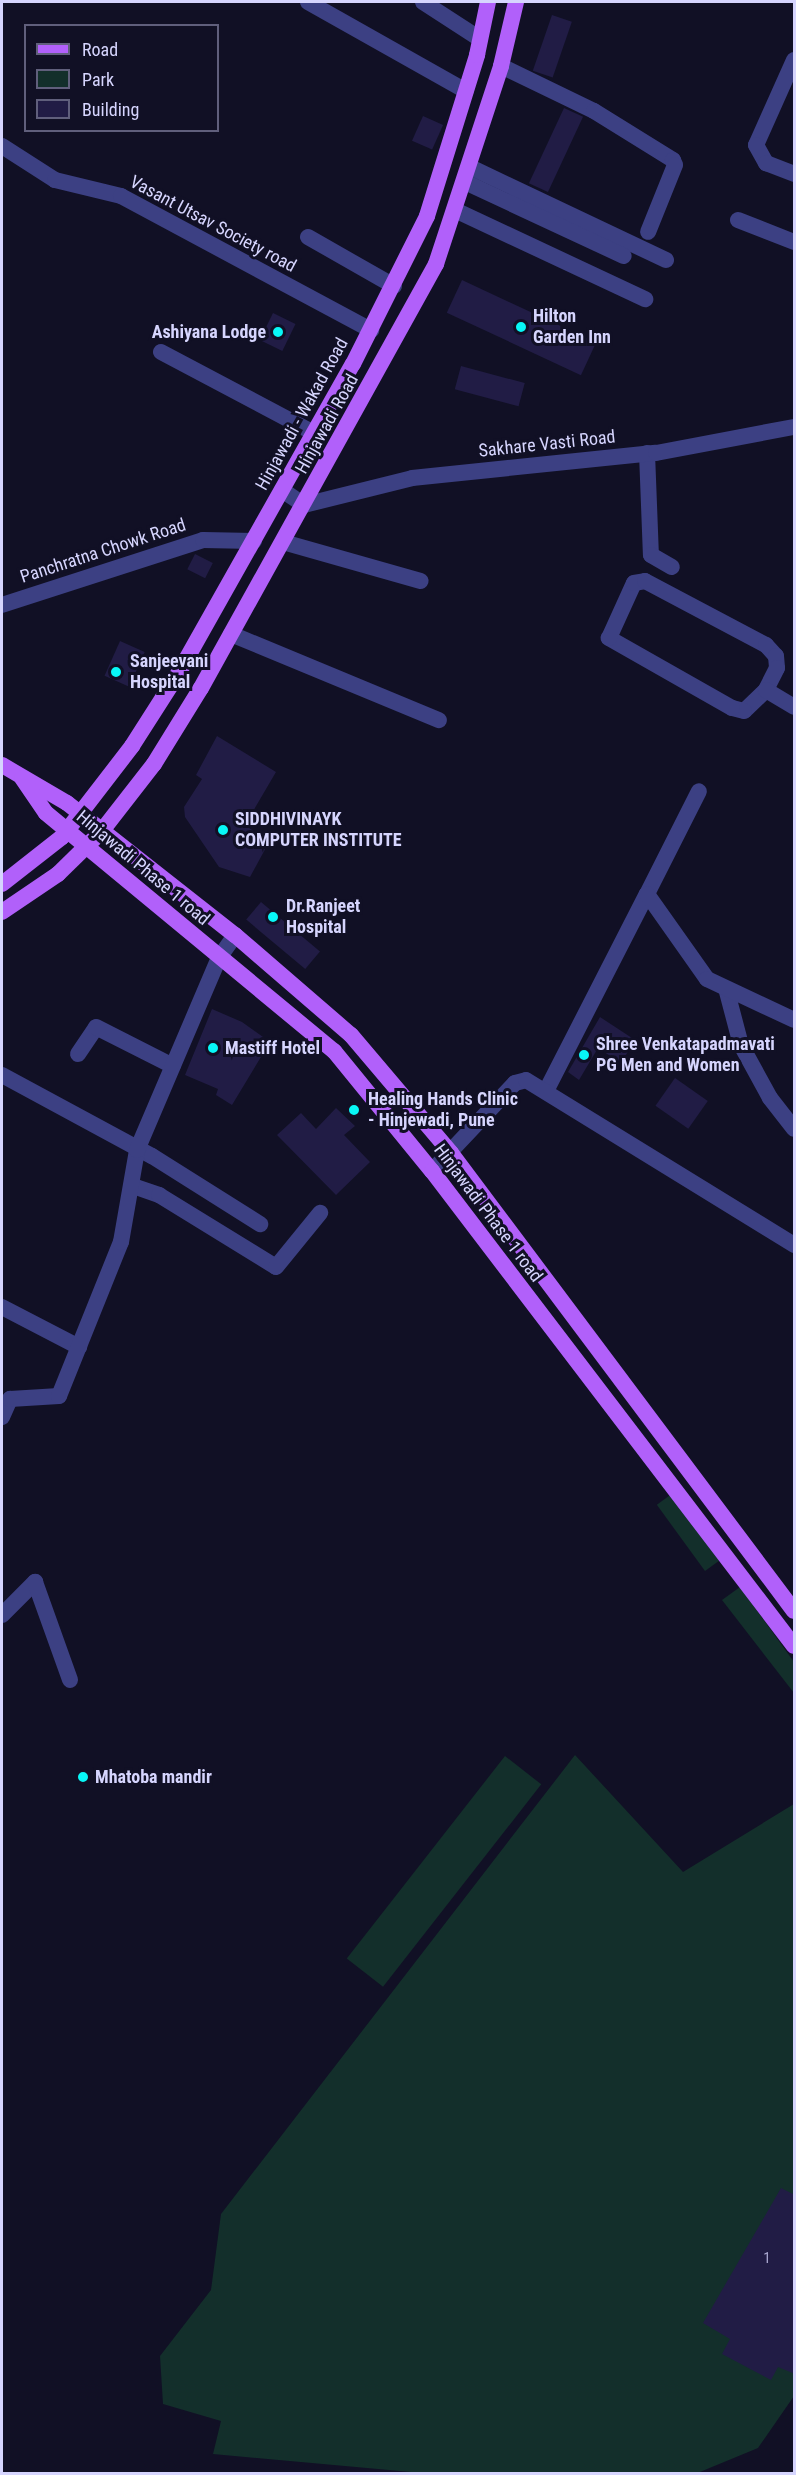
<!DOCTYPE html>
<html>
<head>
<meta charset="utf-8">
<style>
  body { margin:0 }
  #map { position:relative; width:796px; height:2475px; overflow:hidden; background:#111025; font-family:"Roboto Condensed",sans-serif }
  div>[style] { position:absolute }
  .green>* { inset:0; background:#132f2b; transform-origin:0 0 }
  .building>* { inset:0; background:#211c45; transform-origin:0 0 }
  .minor>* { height:16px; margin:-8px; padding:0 8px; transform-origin:8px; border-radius:8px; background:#3c4083 }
  .tertiary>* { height:16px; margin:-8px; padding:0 8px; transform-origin:8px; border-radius:8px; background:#3c4083 }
  .primary>* { height:16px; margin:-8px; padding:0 8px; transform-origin:8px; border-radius:8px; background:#b160fa }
  .dots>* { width:16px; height:16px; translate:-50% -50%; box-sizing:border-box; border:3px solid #111025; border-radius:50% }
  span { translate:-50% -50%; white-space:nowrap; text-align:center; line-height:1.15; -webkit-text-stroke:6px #111025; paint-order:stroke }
  .number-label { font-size:15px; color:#a9a7d0 }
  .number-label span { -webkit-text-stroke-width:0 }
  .street-label { font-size:18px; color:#d6d5fe }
  .poi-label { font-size:18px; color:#d6d5fe; font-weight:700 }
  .left { translate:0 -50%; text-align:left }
  .right { translate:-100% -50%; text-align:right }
  .frame { position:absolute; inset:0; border:3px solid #d6d5fe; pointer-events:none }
  .legend { position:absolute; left:24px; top:24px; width:195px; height:108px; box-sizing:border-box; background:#111025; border:2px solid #605f7c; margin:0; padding:8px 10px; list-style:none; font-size:18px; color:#d6d5fe }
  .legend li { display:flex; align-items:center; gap:12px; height:30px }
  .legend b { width:30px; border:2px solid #605f7c }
</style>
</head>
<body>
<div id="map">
  <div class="green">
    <i style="left:673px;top:1493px;width:82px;height:20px;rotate:54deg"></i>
    <i style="clip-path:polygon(740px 1587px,794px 1662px,794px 1693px,722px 1600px)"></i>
    <i style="clip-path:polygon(575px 1755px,683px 1872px,794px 1804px,794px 2396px,758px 2448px,695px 2474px,433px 2474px,213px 2454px,221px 2421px,163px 2404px,160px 2356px,211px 2290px,221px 2214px)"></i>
    <i style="left:505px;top:1756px;width:46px;height:257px;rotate:38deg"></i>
  </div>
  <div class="building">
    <i style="left:552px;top:15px;width:21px;height:59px;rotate:19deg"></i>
    <i style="left:564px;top:108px;width:21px;height:83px;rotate:25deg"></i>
    <i style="left:423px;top:116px;width:22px;height:27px;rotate:24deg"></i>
    <i style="left:462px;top:280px;width:148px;height:36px;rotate:25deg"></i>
    <i style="left:273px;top:313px;width:25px;height:30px;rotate:26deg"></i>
    <i style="left:461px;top:366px;width:66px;height:24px;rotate:15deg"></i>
    <i style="left:195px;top:554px;width:20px;height:17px;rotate:27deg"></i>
    <i style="left:120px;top:641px;width:27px;height:38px;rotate:24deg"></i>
    <i style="clip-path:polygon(217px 736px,276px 772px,245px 825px,269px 842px,250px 877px,219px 867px,185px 817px,184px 807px,202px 779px,196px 775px)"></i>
    <i style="left:261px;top:902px;width:77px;height:23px;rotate:40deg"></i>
    <i style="clip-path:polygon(212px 1009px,242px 1022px,270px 1042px,232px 1105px,216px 1095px,218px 1089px,185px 1075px)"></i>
    <i style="clip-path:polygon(600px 1017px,635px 1040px,621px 1063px,598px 1048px,579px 1080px,568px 1072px)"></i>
    <i style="left:675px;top:1078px;width:40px;height:34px;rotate:35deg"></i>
    <i style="clip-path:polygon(336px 1108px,355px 1126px,344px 1135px,370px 1162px,336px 1195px,277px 1135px,301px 1113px,316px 1129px)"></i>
    <i style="clip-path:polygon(781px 2188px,795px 2195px,795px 2374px,778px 2367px,771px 2380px,722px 2354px,730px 2339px,703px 2323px)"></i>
  </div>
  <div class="minor">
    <i style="left:308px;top:2px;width:181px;rotate:29.4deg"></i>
    <i style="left:423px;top:2px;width:68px;rotate:33deg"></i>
    <i style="left:794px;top:60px;width:93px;rotate:114.1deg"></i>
    <i style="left:756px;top:145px;width:21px;rotate:61deg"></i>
    <i style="left:766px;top:163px;width:30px;rotate:21deg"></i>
    <i style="left:501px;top:66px;width:103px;rotate:25.8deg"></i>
    <i style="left:594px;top:111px;width:93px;rotate:31.8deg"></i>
    <i style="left:673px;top:160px;width:5px;rotate:68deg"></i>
    <i style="left:675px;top:165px;width:72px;rotate:111.9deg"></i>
    <i style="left:2px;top:146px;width:63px;rotate:32.7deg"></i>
    <i style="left:55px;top:180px;width:68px;rotate:13.6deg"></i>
    <i style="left:121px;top:196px;width:284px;rotate:28.2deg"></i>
    <i style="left:470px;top:167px;width:217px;rotate:25.4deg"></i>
    <i style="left:465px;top:182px;width:175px;rotate:25deg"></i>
    <i style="left:457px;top:211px;width:208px;rotate:25.1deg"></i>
    <i style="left:738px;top:220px;width:60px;rotate:21.4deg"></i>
    <i style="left:308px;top:237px;width:99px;rotate:29.7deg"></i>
    <i style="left:161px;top:352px;width:173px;rotate:27.9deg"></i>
    <i style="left:647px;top:453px;width:102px;rotate:87.8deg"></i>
    <i style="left:651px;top:555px;width:24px;rotate:30deg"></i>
    <i style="left:283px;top:542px;width:143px;rotate:15.8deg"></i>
    <i style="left:231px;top:634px;width:225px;rotate:22.5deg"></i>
    <i style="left:766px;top:690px;width:30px;rotate:136deg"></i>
    <i style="left:744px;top:711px;width:12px;rotate:-166deg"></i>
    <i style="left:732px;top:708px;width:142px;rotate:-150.4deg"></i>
    <i style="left:609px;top:638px;width:60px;rotate:-65.6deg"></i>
    <i style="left:634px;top:583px;width:11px;rotate:-10deg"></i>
    <i style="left:645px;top:581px;width:137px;rotate:27.9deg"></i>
    <i style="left:766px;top:645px;width:15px;rotate:48deg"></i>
    <i style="left:776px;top:656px;width:12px;rotate:85deg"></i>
    <i style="left:777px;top:668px;width:25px;rotate:117deg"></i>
    <i style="left:766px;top:690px;width:33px;rotate:31deg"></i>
    <i style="left:647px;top:894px;width:115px;rotate:-63.2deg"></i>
    <i style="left:727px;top:992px;width:55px;rotate:75.2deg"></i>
    <i style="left:741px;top:1045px;width:60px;rotate:61.3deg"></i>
    <i style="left:770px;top:1098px;width:39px;rotate:52deg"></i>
    <i style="left:78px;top:1054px;width:32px;rotate:-56deg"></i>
    <i style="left:96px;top:1027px;width:86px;rotate:26.9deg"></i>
    <i style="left:2px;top:1075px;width:170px;rotate:28.4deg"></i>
    <i style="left:152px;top:1156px;width:128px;rotate:32.2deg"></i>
    <i style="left:546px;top:1091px;width:221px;rotate:-62.9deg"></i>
    <i style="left:647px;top:894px;width:104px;rotate:54.8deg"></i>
    <i style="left:707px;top:979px;width:96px;rotate:25.2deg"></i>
    <i style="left:133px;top:1186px;width:28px;rotate:19deg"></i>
    <i style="left:159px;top:1195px;width:137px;rotate:31.6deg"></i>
    <i style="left:276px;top:1267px;width:70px;rotate:-50.8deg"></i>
    <i style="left:2px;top:1307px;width:87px;rotate:27.5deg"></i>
    <i style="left:2px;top:1417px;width:20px;rotate:-66deg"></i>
    <i style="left:10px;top:1399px;width:49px;rotate:-3.5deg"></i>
    <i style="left:59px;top:1396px;width:166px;rotate:-68.1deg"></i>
    <i style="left:121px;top:1242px;width:93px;rotate:-80.1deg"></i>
    <i style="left:137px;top:1150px;width:209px;rotate:-66.9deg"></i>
    <i style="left:219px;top:958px;width:28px;rotate:-55deg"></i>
    <i style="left:2px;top:1615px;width:47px;rotate:-45deg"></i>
    <i style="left:35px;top:1582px;width:104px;rotate:70.3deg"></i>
  </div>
  <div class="tertiary">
    <i style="left:282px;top:490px;width:27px;rotate:34deg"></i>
    <i style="left:304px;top:505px;width:111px;rotate:-14deg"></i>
    <i style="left:412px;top:478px;width:245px;rotate:-5.9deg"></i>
    <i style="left:656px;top:453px;width:140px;rotate:-10.7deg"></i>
    <i style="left:2px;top:605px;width:211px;rotate:-17.9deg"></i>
    <i style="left:203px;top:540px;width:51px;rotate:1.1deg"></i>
    <i style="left:432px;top:1171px;width:121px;rotate:-46.7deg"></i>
    <i style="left:515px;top:1083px;width:11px;rotate:-15deg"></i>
    <i style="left:526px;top:1080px;width:315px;rotate:31.6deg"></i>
  </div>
  <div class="primary">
    <i style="left:2px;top:765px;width:75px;rotate:30.3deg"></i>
    <i style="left:67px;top:803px;width:214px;rotate:38.2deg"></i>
    <i style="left:235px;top:935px;width:153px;rotate:40.8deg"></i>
    <i style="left:351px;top:1035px;width:155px;rotate:49.7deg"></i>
    <i style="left:451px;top:1153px;width:572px;rotate:53.17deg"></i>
    <i style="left:22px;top:778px;width:42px;rotate:55.6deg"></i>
    <i style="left:46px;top:813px;width:374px;rotate:39.6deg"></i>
    <i style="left:334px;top:1051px;width:155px;rotate:50.8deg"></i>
    <i style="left:432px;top:1171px;width:597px;rotate:52.69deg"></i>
    <i style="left:2px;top:884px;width:76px;rotate:-38.1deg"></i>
    <i style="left:62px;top:837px;width:115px;rotate:-52.4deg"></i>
    <i style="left:132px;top:746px;width:85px;rotate:-57.4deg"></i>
    <i style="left:178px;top:674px;width:356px;rotate:-60.6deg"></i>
    <i style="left:353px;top:364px;width:165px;rotate:-63.4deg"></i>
    <i style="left:427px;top:216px;width:169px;rotate:-72.7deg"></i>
    <i style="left:477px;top:55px;width:54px;rotate:-78.3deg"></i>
    <i style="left:2px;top:912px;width:68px;rotate:-34.2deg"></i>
    <i style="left:58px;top:874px;width:60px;rotate:-44.3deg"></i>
    <i style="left:101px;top:832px;width:86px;rotate:-52.1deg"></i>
    <i style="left:154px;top:764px;width:89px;rotate:-58.3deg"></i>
    <i style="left:201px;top:688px;width:485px;rotate:-61deg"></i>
    <i style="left:436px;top:264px;width:208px;rotate:-71.8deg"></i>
    <i style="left:501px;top:66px;width:66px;rotate:-76.8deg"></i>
  </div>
  <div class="dots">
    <i style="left:521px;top:327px;background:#08f7f7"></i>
    <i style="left:278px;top:332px;background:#08f7f7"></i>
    <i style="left:116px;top:672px;background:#08f7f7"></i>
    <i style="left:223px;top:830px;background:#08f7f7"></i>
    <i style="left:273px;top:917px;background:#08f7f7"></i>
    <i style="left:213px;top:1048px;background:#08f7f7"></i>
    <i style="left:584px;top:1055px;background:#08f7f7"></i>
    <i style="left:354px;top:1110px;background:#08f7f7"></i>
    <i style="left:83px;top:1777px;background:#08f7f7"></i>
  </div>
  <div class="number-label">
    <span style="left:767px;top:2259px">1</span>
  </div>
  <div class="street-label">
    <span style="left:213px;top:224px;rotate:28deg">Vasant Utsav Society road</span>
    <span style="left:302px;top:414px;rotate:-61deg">Hinjawadi - Wakad Road</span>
    <span style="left:327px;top:424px;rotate:-61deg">Hinjawadi Road</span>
    <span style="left:547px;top:444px;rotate:-6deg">Sakhare Vasti Road</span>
    <span style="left:103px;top:551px;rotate:-18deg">Panchratna Chowk Road</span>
    <span style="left:143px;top:868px;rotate:40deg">Hinjawadi Phase 1 road</span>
    <span style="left:488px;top:1213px;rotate:53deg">Hinjawadi Phase 1 road</span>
  </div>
  <div class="poi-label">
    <span class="left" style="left:533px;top:327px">Hilton<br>Garden Inn</span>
    <span class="right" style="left:266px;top:332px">Ashiyana Lodge</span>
    <span class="left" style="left:130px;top:672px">Sanjeevani<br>Hospital</span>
    <span class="left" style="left:235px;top:830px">SIDDHIVINAYK<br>COMPUTER INSTITUTE</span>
    <span class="left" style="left:286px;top:917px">Dr.Ranjeet<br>Hospital</span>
    <span class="left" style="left:596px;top:1055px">Shree Venkatapadmavati<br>PG Men and Women</span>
    <span class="left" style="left:225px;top:1048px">Mastiff Hotel</span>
    <span class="left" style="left:368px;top:1110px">Healing Hands Clinic<br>- Hinjewadi, Pune</span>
    <span class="left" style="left:95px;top:1777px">Mhatoba mandir</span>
  </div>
  <div class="frame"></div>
  <ul class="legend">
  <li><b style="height:8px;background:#b160fa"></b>Road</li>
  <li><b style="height:16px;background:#132f2b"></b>Park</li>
  <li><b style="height:16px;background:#211c45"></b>Building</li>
  </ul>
</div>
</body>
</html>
